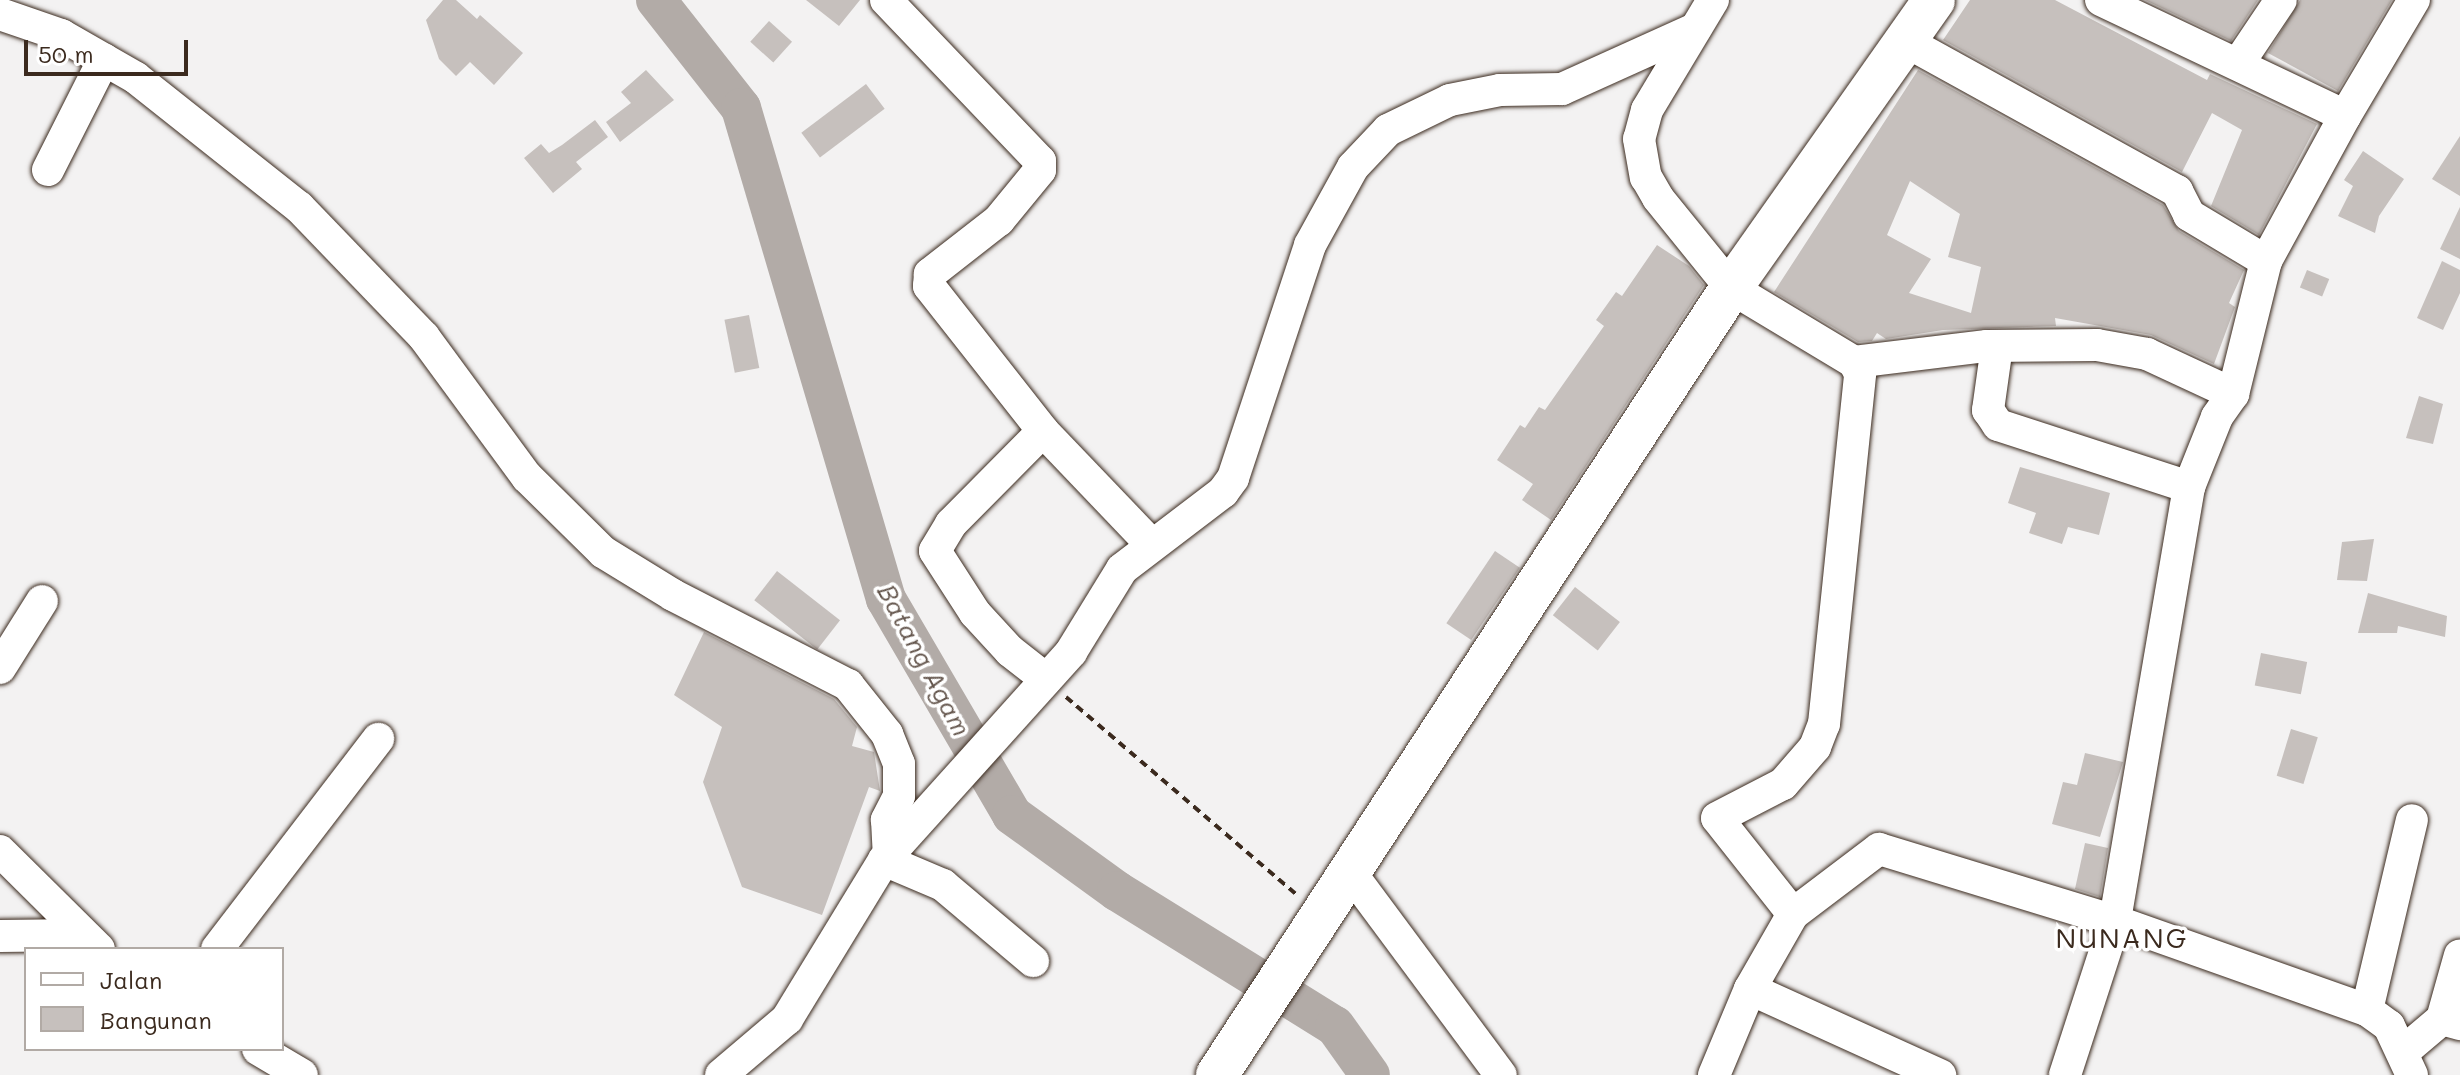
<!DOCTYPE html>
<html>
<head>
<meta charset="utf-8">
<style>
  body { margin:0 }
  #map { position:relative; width:2460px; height:1075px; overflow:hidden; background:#f3f2f2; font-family:Mali,sans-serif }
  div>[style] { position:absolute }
  .river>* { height:40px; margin:-20px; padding:0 20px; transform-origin:20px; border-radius:20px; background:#b2aba7 }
  .building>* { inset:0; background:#c6c0bd; transform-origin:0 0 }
  .path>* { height:4px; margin-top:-2px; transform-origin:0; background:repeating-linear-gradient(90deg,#3b2a1e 0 8px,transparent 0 14px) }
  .roads { filter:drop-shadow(0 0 2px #3b2a1e) drop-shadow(0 0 2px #3b2a1e) }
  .minor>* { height:32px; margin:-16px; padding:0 16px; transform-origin:16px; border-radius:16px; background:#fff }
  .major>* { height:42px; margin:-21px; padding:0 21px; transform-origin:21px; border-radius:21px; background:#fff }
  span { translate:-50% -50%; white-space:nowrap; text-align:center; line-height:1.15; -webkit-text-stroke:7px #fff; paint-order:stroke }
  .water-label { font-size:26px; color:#65574e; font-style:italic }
  .quarter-label { font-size:28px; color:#3b2a1e; letter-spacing:2px }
  .legend { position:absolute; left:24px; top:947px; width:260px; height:104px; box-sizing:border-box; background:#fff; border:2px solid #b1aaa5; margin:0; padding:10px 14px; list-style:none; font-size:24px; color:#3b2a1e }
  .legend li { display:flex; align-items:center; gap:16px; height:40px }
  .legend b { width:40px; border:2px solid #b1aaa5 }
  .scale { position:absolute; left:24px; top:40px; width:164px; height:36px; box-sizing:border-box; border:4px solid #3b2a1e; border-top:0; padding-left:10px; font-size:24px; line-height:28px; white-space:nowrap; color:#3b2a1e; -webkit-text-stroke:6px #fff; paint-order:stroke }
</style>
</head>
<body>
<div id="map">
  <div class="river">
    <i style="left:656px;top:0;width:137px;rotate:51.8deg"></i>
    <i style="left:741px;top:108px;width:512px;rotate:73.55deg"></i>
    <i style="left:886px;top:599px;width:250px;rotate:59.7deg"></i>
    <i style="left:1012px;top:815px;width:130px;rotate:35.9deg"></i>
    <i style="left:1117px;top:891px;width:256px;rotate:31.8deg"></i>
    <i style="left:1335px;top:1026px;width:60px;rotate:54.5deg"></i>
  </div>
  <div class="building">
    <i style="clip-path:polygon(443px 0,456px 0,477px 19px,480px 15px,523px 53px,494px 85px,470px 62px,456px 76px,439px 59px,426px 20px)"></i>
    <i style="clip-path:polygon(806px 0,860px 0,839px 26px)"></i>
    <i style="clip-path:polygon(1970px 0,2055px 0,2207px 80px,2210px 74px,2317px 124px,2259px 235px,2211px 206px,2242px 130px,2212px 113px,2182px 172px,1943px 40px)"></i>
    <i style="clip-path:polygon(2145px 0,2258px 0,2231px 41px)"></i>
    <i style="clip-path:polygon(2300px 0,2392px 0,2338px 91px,2268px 53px)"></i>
    <i style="left:769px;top:21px;width:31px;height:28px;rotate:42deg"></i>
    <i style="clip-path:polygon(646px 70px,674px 100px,620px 142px,606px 122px,631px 103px,621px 92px)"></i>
    <i style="clip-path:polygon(evenodd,1918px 70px,2163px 205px,2179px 231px,2244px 270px,2229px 303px,2235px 307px,2214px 364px,2151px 335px,2055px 318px,2056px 326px,1943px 330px,1886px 339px,1877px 333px,1872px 341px,1858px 342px,1774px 292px,1918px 70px,1910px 181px,1960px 214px,1948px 257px,1981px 267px,1971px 313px,1909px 293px,1931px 259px,1887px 235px,1910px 181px)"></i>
    <i style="left:866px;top:84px;width:31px;height:81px;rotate:53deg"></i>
    <i style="clip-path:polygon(595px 120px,608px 137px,576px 162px,582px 169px,553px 193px,524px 158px,541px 144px,549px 153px,562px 145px)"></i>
    <i style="clip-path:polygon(2460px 136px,2460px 196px,2432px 179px)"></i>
    <i style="clip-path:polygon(2363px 151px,2404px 179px,2379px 216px,2375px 233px,2338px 216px,2353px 186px,2344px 180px)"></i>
    <i style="clip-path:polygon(2460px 207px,2460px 259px,2440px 249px)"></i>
    <i style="clip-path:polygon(1657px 245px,1689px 266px,1704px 285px,1551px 520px,1522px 500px,1533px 484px,1497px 460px,1520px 425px,1525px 428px,1539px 407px,1545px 410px,1604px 326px,1596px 320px,1616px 292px,1622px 296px)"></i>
    <i style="clip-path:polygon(2442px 261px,2460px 270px,2460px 293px,2443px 330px,2417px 318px)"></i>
    <i style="left:2307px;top:270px;width:24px;height:19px;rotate:22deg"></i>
    <i style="left:749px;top:315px;width:54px;height:25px;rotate:79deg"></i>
    <i style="clip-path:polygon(2419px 396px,2443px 404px,2433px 444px,2406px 438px)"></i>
    <i style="clip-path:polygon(2020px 467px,2110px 493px,2099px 535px,2068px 527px,2062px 544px,2029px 533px,2036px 513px,2008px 503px)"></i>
    <i style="clip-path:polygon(2374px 539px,2367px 581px,2337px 580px,2342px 542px)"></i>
    <i style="left:1495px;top:551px;width:30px;height:87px;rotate:34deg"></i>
    <i style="left:777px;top:571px;width:80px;height:37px;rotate:38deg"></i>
    <i style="left:1575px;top:587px;width:57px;height:36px;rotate:38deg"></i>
    <i style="clip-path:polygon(2368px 593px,2447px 616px,2445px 637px,2398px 626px,2397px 633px,2358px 633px)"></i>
    <i style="clip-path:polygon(704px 632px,834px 699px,857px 727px,852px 746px,874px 752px,880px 791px,869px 787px,822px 915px,742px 887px,703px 782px,722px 727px,674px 695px)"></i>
    <i style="left:2261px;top:653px;width:47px;height:33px;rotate:11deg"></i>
    <i style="left:2291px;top:729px;width:28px;height:49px;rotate:17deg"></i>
    <i style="clip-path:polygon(2085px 753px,2123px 762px,2100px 837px,2052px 824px,2063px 782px,2077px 785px)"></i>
    <i style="clip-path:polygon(2085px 843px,2108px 848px,2100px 897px,2075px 889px)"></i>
  </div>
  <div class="path">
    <i style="left:1066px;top:697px;width:307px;rotate:40.6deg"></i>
  </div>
  <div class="roads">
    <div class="minor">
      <i style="left:886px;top:0;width:223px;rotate:46.3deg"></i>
      <i style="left:1040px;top:161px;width:9px;rotate:90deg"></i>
      <i style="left:1040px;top:170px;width:65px;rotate:129.4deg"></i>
      <i style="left:999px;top:220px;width:88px;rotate:142deg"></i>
      <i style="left:930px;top:274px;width:12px;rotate:95deg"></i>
      <i style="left:929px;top:286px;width:184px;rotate:51.8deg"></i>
      <i style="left:1043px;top:431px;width:131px;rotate:134.7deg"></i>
      <i style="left:951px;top:524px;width:31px;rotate:121deg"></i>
      <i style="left:935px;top:551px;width:74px;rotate:57.2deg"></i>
      <i style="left:975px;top:613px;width:52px;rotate:47.4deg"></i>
      <i style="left:1010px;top:651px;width:46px;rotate:37.9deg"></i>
      <i style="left:1713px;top:0;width:128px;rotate:121deg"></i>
      <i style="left:1647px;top:110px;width:30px;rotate:105deg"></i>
      <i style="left:1639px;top:139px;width:39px;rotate:80deg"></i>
      <i style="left:1646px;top:177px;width:24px;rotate:60deg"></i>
      <i style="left:1658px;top:198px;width:116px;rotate:51deg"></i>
      <i style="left:1731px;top:288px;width:144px;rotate:31deg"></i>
      <i style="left:1854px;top:362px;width:134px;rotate:-6.9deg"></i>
      <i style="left:1987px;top:346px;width:110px;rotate:-0.5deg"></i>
      <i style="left:2097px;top:345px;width:51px;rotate:10.2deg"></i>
      <i style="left:2147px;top:354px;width:95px;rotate:24.9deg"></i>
      <i style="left:2101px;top:0;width:270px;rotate:25.4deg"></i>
      <i style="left:2345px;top:116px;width:135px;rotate:-59.3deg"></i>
      <i style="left:0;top:14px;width:65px;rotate:19deg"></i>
      <i style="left:61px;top:35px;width:86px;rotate:29.8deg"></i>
      <i style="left:136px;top:78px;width:208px;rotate:38.4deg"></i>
      <i style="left:299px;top:207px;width:180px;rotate:46.1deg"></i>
      <i style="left:424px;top:337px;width:174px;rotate:53.7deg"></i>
      <i style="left:527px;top:477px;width:107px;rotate:44.6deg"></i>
      <i style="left:603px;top:552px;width:82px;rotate:31.6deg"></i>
      <i style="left:673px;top:595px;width:197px;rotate:27.2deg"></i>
      <i style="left:848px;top:685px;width:63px;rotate:51.5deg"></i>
      <i style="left:887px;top:734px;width:32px;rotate:68deg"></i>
      <i style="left:899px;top:764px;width:32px;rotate:90deg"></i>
      <i style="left:899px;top:796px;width:27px;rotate:117deg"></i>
      <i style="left:887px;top:820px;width:34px;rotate:87deg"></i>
      <i style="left:1905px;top:41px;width:311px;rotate:28.9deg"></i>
      <i style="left:2177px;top:191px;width:27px;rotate:63deg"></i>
      <i style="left:2189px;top:215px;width:90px;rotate:30.9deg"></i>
      <i style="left:2240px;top:61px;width:73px;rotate:-56.1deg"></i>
      <i style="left:2345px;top:116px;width:165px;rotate:118.6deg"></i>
      <i style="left:2266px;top:261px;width:137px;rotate:103.9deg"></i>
      <i style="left:2233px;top:394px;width:28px;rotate:125deg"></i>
      <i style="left:2217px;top:417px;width:75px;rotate:111.8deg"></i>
      <i style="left:2189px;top:487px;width:440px;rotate:99.7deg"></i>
      <i style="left:2115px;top:921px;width:267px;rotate:19.5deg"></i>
      <i style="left:2367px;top:1010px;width:27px;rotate:36deg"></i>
      <i style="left:2389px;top:1026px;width:54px;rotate:64.9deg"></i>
      <i style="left:48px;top:170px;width:124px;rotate:-63.2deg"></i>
      <i style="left:1997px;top:346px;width:65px;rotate:98deg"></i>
      <i style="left:1988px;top:410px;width:18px;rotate:56deg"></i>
      <i style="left:1998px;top:425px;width:201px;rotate:18deg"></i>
      <i style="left:1043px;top:431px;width:156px;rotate:46.3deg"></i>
      <i style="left:0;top:668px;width:79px;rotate:-57.9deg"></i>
      <i style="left:0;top:851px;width:139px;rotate:44.7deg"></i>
      <i style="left:884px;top:860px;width:64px;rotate:23deg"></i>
      <i style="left:943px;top:885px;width:118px;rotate:40.2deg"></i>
      <i style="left:1350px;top:872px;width:253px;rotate:53.4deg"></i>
      <i style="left:1793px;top:914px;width:122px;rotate:-128.4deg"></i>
      <i style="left:1717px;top:818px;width:74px;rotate:-27.3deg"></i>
      <i style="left:1783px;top:784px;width:49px;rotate:-49.1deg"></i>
      <i style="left:1815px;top:747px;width:25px;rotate:-69deg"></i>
      <i style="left:1824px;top:724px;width:353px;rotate:-84.1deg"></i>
      <i style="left:1860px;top:373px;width:13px;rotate:-119deg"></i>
      <i style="left:0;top:936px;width:81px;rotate:-0.7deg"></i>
      <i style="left:217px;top:949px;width:265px;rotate:-52.5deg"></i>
      <i style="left:1750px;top:989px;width:209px;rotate:24.4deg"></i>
      <i style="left:2367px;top:1010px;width:195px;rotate:-76.7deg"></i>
      <i style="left:2442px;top:1019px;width:66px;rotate:-74.3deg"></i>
      <i style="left:258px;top:1049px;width:51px;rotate:30.6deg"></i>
      <i style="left:2403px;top:1052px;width:51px;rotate:-40.2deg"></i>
      <i style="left:2442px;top:1019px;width:19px;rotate:16deg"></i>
      <i style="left:721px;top:1075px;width:87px;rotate:-40.3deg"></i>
      <i style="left:787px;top:1019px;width:186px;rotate:-58.6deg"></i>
      <i style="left:884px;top:860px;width:280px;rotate:-48deg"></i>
      <i style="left:1071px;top:652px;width:97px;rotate:-58.4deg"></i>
      <i style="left:1122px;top:569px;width:127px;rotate:-37.3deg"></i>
      <i style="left:1223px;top:492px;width:17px;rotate:-54deg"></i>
      <i style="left:1233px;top:478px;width:245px;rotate:-71.7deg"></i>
      <i style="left:1310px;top:245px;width:89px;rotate:-61.1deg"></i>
      <i style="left:1353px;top:167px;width:51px;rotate:-46.6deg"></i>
      <i style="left:1388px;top:130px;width:69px;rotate:-25.8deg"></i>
      <i style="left:1450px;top:100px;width:51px;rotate:-11.3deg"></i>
      <i style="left:1500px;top:90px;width:62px;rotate:-0.9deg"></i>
      <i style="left:1562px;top:89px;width:146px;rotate:-24.3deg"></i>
      <i style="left:1714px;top:1075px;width:93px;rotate:-67.3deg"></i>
      <i style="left:1750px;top:989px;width:86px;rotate:-60.2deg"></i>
      <i style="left:1793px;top:914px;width:108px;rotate:-37.1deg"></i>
      <i style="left:1879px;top:849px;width:247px;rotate:17deg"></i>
      <i style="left:2115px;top:921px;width:162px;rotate:108deg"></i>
    </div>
    <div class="major">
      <i style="left:1217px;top:1075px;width:940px;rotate:-56.85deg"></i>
      <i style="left:1731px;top:288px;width:352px;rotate:-54.8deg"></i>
    </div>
  </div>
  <div class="water-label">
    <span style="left:924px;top:660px;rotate:62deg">Batang Agam</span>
  </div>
  <div class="quarter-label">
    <span style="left:2122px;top:937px">NUNANG</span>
  </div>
  <ul class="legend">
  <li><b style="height:10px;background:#fff"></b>Jalan</li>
  <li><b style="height:22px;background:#c6c0bd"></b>Bangunan</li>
  </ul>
  <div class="scale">50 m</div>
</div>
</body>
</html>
